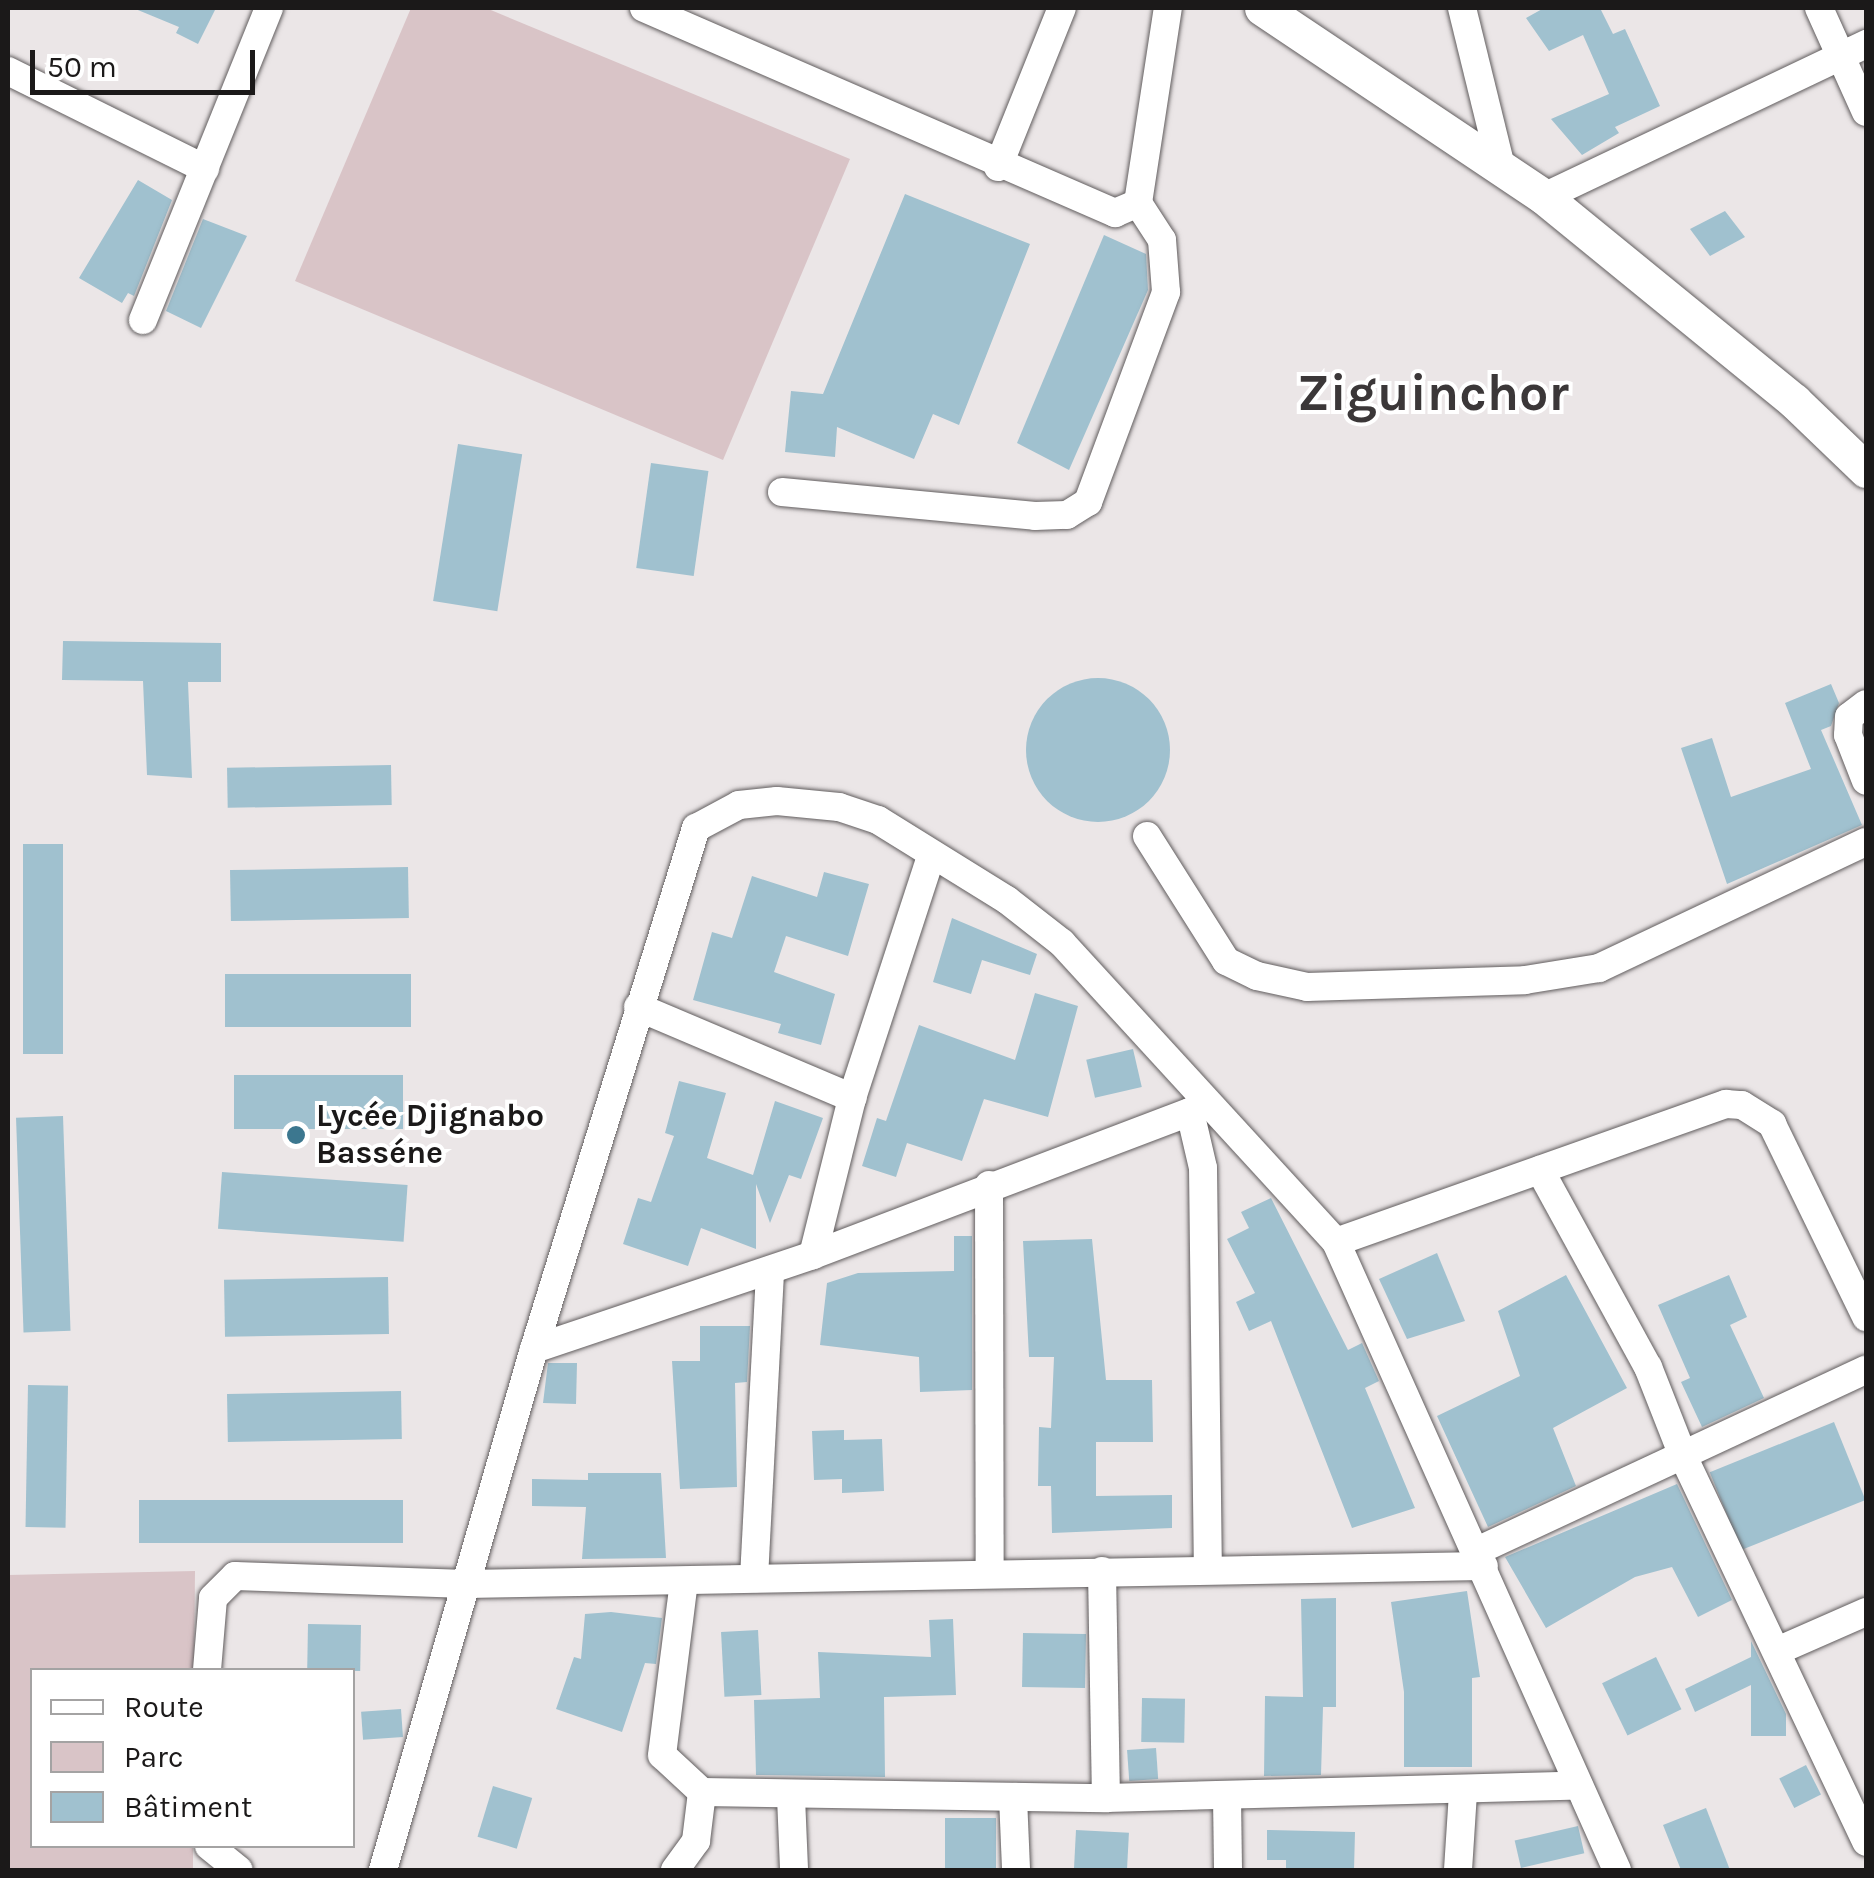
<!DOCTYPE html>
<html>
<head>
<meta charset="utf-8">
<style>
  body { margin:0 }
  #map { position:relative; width:1874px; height:1878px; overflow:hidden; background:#ebe6e7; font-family:Karla,sans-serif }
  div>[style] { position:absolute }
  .green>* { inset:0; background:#d9c4c7 }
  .building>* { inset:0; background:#a0c1cf; transform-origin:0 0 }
  .round { border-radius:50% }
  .roads { filter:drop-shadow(0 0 2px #615d5e) drop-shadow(0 0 2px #615d5e) }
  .minor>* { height:28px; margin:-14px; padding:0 14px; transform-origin:14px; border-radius:14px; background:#fff }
  .tertiary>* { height:35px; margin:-17.5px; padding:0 17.5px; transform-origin:17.5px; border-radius:17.5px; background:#fff }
  .dots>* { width:28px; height:28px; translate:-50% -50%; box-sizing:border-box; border:5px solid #fff; border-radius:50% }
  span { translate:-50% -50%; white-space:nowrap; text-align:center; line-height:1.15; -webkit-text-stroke:8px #fff; paint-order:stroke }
  .poi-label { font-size:32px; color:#1b1919; font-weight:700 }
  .left { translate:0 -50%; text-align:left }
  .town-label { font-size:52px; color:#3b3738; font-weight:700 }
  .frame { position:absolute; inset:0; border:10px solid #1b1919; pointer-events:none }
  .legend { position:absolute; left:30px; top:1668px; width:325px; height:180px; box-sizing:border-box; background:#fff; border:2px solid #a4a3a3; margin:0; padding:12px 18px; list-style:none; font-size:30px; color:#1b1919 }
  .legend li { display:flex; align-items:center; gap:20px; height:50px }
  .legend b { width:50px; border:2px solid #a4a3a3 }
  .scale { position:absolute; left:30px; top:50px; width:225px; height:45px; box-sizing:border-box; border:5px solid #1b1919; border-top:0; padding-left:12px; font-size:30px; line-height:35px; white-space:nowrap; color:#1b1919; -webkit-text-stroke:8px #fff; paint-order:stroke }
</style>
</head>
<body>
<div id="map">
  <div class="green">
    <i style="clip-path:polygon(411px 8px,486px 8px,850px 159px,723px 460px,295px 281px)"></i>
    <i style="clip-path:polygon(195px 1571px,194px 1670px,32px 1670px,32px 1846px,193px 1846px,193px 1870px,8px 1870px,8px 1575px)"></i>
  </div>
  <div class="building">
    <i style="clip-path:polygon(133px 8px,216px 8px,198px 44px,176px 33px,179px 27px)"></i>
    <i style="clip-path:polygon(1544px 8px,1600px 8px,1613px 34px,1625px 29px,1660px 106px,1615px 127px,1619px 133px,1582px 155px,1551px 119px,1609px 94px,1583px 35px,1549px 51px,1526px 18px)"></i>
    <i style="clip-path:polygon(138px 180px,172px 200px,134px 296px,128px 293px,122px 303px,79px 278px)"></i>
    <i style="clip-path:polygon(905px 194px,1030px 244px,959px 425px,933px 414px,914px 459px,837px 427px,835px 457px,785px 452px,791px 391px,823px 394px)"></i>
    <i style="clip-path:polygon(1725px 211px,1745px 237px,1710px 256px,1690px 229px)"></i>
    <i style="clip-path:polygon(203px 219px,247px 236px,201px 328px,166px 311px)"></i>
    <i style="clip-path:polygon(1104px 235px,1146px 254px,1148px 290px,1069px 470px,1017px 443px)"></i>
    <i style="left:458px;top:444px;width:65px;height:159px;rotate:9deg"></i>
    <i style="left:651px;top:463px;width:58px;height:106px;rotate:8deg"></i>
    <i style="clip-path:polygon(63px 641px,221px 643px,221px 682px,188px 682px,192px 778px,147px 775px,143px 681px,62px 680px)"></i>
    <i class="round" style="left:1026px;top:678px;width:144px;height:144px"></i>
    <i style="clip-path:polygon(1831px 684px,1839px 703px,1831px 726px,1821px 730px,1862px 825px,1727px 884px,1681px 748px,1712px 738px,1731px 797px,1811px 769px,1785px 703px)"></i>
    <i style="left:391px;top:765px;width:40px;height:164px;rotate:89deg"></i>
    <i style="left:23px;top:844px;width:40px;height:210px"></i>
    <i style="left:408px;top:867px;width:51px;height:178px;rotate:89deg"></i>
    <i style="clip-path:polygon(824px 872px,869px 884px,848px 956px,786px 936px,774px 972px,835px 994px,821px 1045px,778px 1033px,781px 1024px,693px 1000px,712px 932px,732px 938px,752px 876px,817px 897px)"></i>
    <i style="clip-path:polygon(952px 918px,1037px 954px,1030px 975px,982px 960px,971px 994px,933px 982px)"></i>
    <i style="left:225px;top:974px;width:186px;height:53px"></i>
    <i style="clip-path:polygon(1035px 993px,1078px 1006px,1048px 1117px,984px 1099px,962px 1161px,907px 1143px,896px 1177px,862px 1166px,877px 1118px,886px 1121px,919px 1025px,1015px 1060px)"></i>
    <i style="left:1133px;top:1049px;width:39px;height:48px;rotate:77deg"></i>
    <i style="left:234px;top:1075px;width:169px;height:54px"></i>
    <i style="clip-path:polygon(679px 1081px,726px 1093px,707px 1158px,753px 1175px,775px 1101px,823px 1118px,801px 1179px,789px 1175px,770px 1223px,756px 1184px,756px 1249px,701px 1228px,688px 1266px,623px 1244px,638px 1198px,651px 1202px,674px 1136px,665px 1133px)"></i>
    <i style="left:63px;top:1116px;width:215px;height:47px;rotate:88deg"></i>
    <i style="left:222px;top:1172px;width:186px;height:57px;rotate:4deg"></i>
    <i style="clip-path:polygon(1271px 1198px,1348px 1350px,1362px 1343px,1379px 1381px,1365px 1388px,1415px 1508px,1352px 1528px,1271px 1321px,1249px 1331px,1236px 1302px,1255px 1293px,1227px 1239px,1249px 1228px,1241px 1212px)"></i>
    <i style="clip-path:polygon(954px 1236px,972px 1236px,972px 1390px,920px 1392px,919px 1357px,820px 1345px,827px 1283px,858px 1273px,954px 1271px)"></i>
    <i style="clip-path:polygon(1092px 1239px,1106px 1380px,1152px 1380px,1153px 1442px,1096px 1442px,1096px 1496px,1172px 1495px,1172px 1528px,1052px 1533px,1051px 1486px,1038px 1486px,1039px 1427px,1051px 1428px,1054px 1357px,1029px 1357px,1023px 1241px)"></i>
    <i style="clip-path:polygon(1437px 1253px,1465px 1321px,1407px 1339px,1379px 1279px)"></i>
    <i style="clip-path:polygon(1566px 1275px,1627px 1388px,1553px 1428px,1576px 1486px,1488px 1527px,1437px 1416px,1520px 1376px,1498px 1311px)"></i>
    <i style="clip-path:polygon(1729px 1275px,1747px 1317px,1730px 1325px,1764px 1398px,1702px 1427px,1681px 1382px,1690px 1378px,1658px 1305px)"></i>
    <i style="left:388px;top:1277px;width:57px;height:164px;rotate:89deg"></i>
    <i style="clip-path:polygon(700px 1326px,750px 1326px,747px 1382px,735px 1383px,737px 1487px,680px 1489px,672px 1361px,700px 1361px)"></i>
    <i style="clip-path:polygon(548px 1363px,577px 1363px,576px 1404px,543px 1403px)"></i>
    <i style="left:28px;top:1385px;width:40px;height:142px;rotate:1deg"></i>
    <i style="left:401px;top:1391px;width:48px;height:174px;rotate:89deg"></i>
    <i style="left:1834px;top:1422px;width:84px;height:134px;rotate:68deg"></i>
    <i style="clip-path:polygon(844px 1430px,844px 1440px,882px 1439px,884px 1491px,842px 1493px,842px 1479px,814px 1480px,812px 1431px)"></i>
    <i style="clip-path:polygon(588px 1473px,661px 1473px,666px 1558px,582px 1559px,586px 1507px,532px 1506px,532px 1479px,588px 1480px)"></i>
    <i style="clip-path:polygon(1677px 1484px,1732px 1600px,1698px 1617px,1672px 1567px,1635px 1577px,1546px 1628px,1505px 1557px)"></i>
    <i style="left:139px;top:1500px;width:264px;height:43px"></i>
    <i style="clip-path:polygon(1467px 1591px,1480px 1677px,1472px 1678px,1472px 1767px,1404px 1767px,1404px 1692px,1391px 1602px)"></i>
    <i style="clip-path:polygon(1336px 1598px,1336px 1707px,1323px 1707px,1321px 1775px,1264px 1776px,1265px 1696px,1303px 1697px,1301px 1599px)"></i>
    <i style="clip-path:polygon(611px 1612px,662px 1618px,656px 1664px,645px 1663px,622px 1732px,556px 1709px,574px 1657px,581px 1659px,585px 1614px)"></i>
    <i style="clip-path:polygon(953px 1619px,956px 1695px,884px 1697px,885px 1777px,756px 1775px,754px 1700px,820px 1698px,818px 1652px,931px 1657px,929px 1620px)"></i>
    <i style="left:308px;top:1624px;width:53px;height:46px;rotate:1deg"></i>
    <i style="left:758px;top:1630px;width:65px;height:37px;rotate:87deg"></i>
    <i style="left:1023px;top:1633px;width:63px;height:54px;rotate:1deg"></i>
    <i style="clip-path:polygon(1751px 1641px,1786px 1714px,1786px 1736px,1751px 1736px,1751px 1685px,1695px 1712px,1685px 1689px,1751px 1657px)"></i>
    <i style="left:1656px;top:1657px;width:58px;height:60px;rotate:64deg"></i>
    <i style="left:1142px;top:1698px;width:43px;height:44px;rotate:1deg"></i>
    <i style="left:401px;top:1709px;width:28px;height:40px;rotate:86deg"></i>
    <i style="left:1156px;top:1748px;width:31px;height:29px;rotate:86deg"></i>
    <i style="left:1806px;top:1765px;width:33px;height:30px;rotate:63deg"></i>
    <i style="left:493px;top:1786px;width:41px;height:53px;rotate:17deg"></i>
    <i style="clip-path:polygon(1706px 1808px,1730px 1870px,1681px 1870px,1663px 1825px)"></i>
    <i style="left:945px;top:1818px;width:51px;height:52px"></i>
    <i style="left:1578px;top:1826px;width:28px;height:65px;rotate:77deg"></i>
    <i style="left:1076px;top:1830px;width:53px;height:40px;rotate:3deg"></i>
    <i style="clip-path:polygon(1267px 1830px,1355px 1832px,1354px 1870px,1286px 1870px,1286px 1860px,1267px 1860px)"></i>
  </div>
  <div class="roads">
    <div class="minor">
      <i style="left:644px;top:8px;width:514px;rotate:23.52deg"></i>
      <i style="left:1115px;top:213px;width:25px;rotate:-23deg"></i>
      <i style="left:1138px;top:203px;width:197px;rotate:-81.3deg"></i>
      <i style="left:1462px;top:8px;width:164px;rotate:76.2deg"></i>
      <i style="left:1819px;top:8px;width:114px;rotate:65.7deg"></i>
      <i style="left:8px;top:71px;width:220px;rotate:26.4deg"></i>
      <i style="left:998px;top:167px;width:171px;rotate:-68.1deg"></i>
      <i style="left:1544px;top:197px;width:357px;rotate:-25.4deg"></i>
      <i style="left:143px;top:320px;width:336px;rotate:-68deg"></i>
      <i style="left:782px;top:492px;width:254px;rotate:5.4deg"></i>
      <i style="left:1035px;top:516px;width:32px;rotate:-2deg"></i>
      <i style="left:1067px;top:515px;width:25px;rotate:-32deg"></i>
      <i style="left:1088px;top:502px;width:224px;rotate:-69.6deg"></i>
      <i style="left:1166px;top:292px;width:52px;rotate:-94.4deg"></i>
      <i style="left:1162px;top:240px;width:44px;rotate:-123deg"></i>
      <i style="left:1866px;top:704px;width:21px;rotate:143deg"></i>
      <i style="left:1849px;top:717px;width:18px;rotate:93deg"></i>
      <i style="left:1848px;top:735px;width:49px;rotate:68.6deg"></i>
      <i style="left:1147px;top:836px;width:148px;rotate:57.7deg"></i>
      <i style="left:1226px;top:961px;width:34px;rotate:26deg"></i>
      <i style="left:1257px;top:976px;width:51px;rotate:12.4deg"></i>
      <i style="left:1307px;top:987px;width:218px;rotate:-1.8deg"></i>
      <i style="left:1525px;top:980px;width:75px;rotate:-9.2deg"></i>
      <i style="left:1599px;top:968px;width:295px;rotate:-25.3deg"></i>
      <i style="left:638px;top:1007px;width:233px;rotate:23deg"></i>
      <i style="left:1190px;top:1112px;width:57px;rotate:76.9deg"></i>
      <i style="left:1203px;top:1168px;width:400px;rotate:89.3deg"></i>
      <i style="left:1540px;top:1170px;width:225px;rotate:61.3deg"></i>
      <i style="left:1648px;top:1367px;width:96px;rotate:68.5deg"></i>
      <i style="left:1683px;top:1456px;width:427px;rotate:64.6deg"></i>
      <i style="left:989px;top:1185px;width:389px;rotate:89.9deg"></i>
      <i style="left:1336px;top:1242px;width:414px;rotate:-19.5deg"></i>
      <i style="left:1726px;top:1104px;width:16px;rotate:4deg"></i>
      <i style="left:1742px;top:1105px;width:36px;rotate:32deg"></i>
      <i style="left:1772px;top:1124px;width:215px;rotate:64deg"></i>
      <i style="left:813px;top:1255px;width:162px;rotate:-76deg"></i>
      <i style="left:852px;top:1098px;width:254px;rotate:-71.9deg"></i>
      <i style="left:534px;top:1349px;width:294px;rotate:-18.6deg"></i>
      <i style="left:813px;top:1255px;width:423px;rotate:-20.8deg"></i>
      <i style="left:1477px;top:1551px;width:429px;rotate:-25deg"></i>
      <i style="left:1102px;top:1571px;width:227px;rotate:89deg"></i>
      <i style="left:754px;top:1578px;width:308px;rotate:-87deg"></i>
      <i style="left:1777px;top:1651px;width:97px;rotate:-23.7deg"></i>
      <i style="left:207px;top:1670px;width:72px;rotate:-85.2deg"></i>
      <i style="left:213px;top:1598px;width:31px;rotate:-45deg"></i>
      <i style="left:235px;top:1576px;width:231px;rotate:2deg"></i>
      <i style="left:466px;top:1584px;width:1018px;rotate:-1.01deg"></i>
      <i style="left:702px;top:1792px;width:404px;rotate:0.9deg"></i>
      <i style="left:1106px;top:1798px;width:473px;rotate:-1.5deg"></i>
      <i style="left:791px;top:1797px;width:73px;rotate:87.6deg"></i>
      <i style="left:1013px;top:1797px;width:73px;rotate:87.6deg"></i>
      <i style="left:1227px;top:1797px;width:73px;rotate:89.2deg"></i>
      <i style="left:209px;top:1846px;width:38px;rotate:39deg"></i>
      <i style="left:383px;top:1870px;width:542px;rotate:-73.84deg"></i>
      <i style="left:534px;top:1349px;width:546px;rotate:-72.73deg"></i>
      <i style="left:696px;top:828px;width:49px;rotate:-28.1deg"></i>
      <i style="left:739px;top:805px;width:38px;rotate:-6deg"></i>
      <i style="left:777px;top:801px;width:62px;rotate:5.5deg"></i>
      <i style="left:839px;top:807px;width:41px;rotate:18.4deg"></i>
      <i style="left:878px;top:820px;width:152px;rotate:31.8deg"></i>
      <i style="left:1007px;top:900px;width:70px;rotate:38deg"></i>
      <i style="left:1062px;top:943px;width:406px;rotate:47.5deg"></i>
      <i style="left:1336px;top:1242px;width:688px;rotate:65.89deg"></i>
      <i style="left:675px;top:1870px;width:36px;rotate:-54deg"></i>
      <i style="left:696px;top:1841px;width:49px;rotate:-83deg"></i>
      <i style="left:702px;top:1792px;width:54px;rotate:-137.2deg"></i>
      <i style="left:662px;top:1755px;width:174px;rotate:-82.8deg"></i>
      <i style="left:1458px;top:1870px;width:78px;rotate:-86.3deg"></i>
    </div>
    <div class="tertiary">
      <i style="left:1262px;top:8px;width:339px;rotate:33.8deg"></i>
      <i style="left:1544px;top:197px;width:323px;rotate:39.2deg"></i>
      <i style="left:1794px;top:401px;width:100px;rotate:43.8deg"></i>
    </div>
  </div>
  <div class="dots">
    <i style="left:296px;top:1135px;background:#3c778f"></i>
  </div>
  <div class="poi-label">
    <span class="left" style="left:316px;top:1135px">Lycée Djignabo<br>Basséne</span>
  </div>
  <div class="town-label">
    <span style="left:1433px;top:393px">Ziguinchor</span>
  </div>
  <div class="frame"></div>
  <ul class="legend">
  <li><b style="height:12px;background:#fff"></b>Route</li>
  <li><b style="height:28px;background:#d9c4c7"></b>Parc</li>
  <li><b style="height:28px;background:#a0c1cf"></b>Bâtiment</li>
  </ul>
  <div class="scale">50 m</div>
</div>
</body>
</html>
